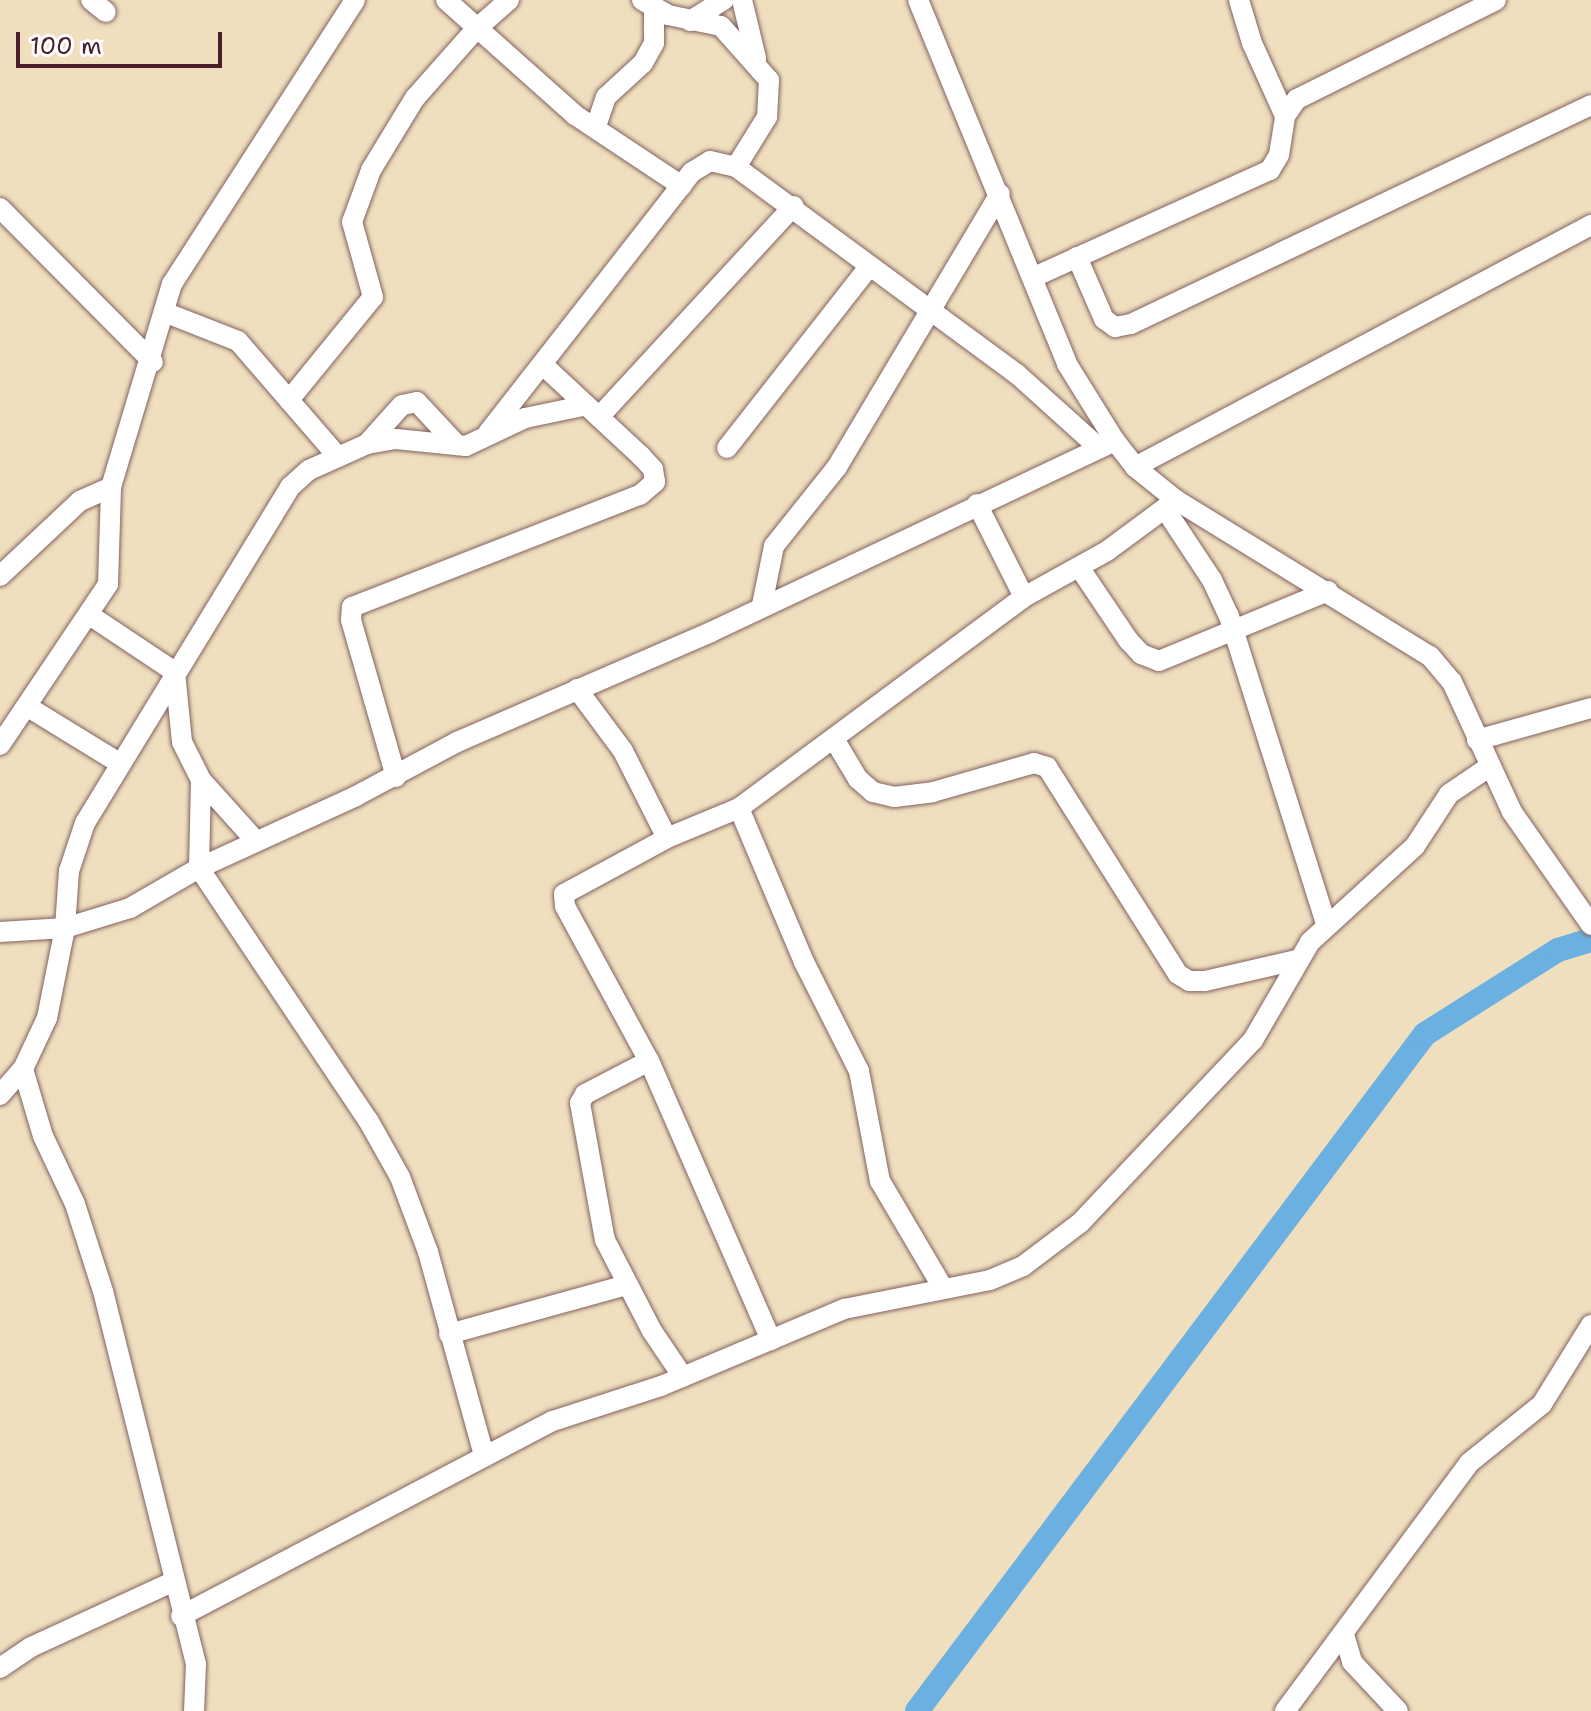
<!DOCTYPE html>
<html>
<head>
<meta charset="utf-8">
<style>
  body { margin:0 }
  #map { position:relative; width:1591px; height:1711px; overflow:hidden; background:#efdfbf; font-family:"Shantell Sans",sans-serif }
  div>[style] { position:absolute }
  .river>* { height:24px; margin:-12px; padding:0 12px; transform-origin:12px; border-radius:12px; background:#6ab0e0 }
  .roads { filter:drop-shadow(0 0 2px #84625f) drop-shadow(0 0 2px #84625f) }
  .minor>* { height:20px; margin:-10px; padding:0 10px; transform-origin:10px; border-radius:10px; background:#fff }
  span { translate:-50% -50%; white-space:nowrap; text-align:center; line-height:1.15; -webkit-text-stroke:7px #fff; paint-order:stroke }
  .scale { position:absolute; left:16px; top:32px; width:206px; height:36px; box-sizing:border-box; border:4px solid #4a1f2b; border-top:0; padding-left:10px; font-size:24px; line-height:28px; white-space:nowrap; color:#4a1f2b; -webkit-text-stroke:6px #fff; paint-order:stroke }
</style>
</head>
<body>
<div id="map">
  <div class="river">
    <i style="left:917px;top:1711px;width:846px;rotate:-53.12deg"></i>
    <i style="left:1425px;top:1034px;width:157px;rotate:-32.3deg"></i>
    <i style="left:1558px;top:950px;width:34px;rotate:-17deg"></i>
  </div>
  <div class="roads">
    <div class="minor">
      <i style="left:91px;top:0;width:19px;rotate:39deg"></i>
      <i style="left:446px;top:0;width:173px;rotate:41.7deg"></i>
      <i style="left:575px;top:115px;width:128px;rotate:33.6deg"></i>
      <i style="left:642px;top:0;width:30px;rotate:30deg"></i>
      <i style="left:668px;top:15px;width:54px;rotate:11.7deg"></i>
      <i style="left:721px;top:26px;width:72px;rotate:48.4deg"></i>
      <i style="left:769px;top:80px;width:37px;rotate:93deg"></i>
      <i style="left:767px;top:117px;width:59px;rotate:121.8deg"></i>
      <i style="left:736px;top:167px;width:349px;rotate:36.4deg"></i>
      <i style="left:1017px;top:374px;width:108px;rotate:42deg"></i>
      <i style="left:742px;top:0;width:60px;rotate:76.4deg"></i>
      <i style="left:918px;top:0;width:393px;rotate:67.7deg"></i>
      <i style="left:1067px;top:364px;width:91px;rotate:58.1deg"></i>
      <i style="left:1115px;top:441px;width:33px;rotate:52deg"></i>
      <i style="left:1135px;top:467px;width:53px;rotate:38.8deg"></i>
      <i style="left:1176px;top:500px;width:298px;rotate:31.6deg"></i>
      <i style="left:1430px;top:656px;width:34px;rotate:50deg"></i>
      <i style="left:1452px;top:682px;width:143px;rotate:65.2deg"></i>
      <i style="left:1512px;top:812px;width:138px;rotate:55deg"></i>
      <i style="left:1239px;top:0;width:45px;rotate:73.2deg"></i>
      <i style="left:1252px;top:43px;width:80px;rotate:65.7deg"></i>
      <i style="left:690px;top:21px;width:40px;rotate:-32deg"></i>
      <i style="left:596px;top:126px;width:31px;rotate:-71deg"></i>
      <i style="left:606px;top:97px;width:50px;rotate:-42.6deg"></i>
      <i style="left:643px;top:63px;width:23px;rotate:-61deg"></i>
      <i style="left:654px;top:43px;width:34px;rotate:-90deg"></i>
      <i style="left:0;top:208px;width:217px;rotate:45.2deg"></i>
      <i style="left:1077px;top:257px;width:68px;rotate:66.5deg"></i>
      <i style="left:1104px;top:319px;width:14px;rotate:36deg"></i>
      <i style="left:1115px;top:327px;width:16px;rotate:-11deg"></i>
      <i style="left:1131px;top:324px;width:509px;rotate:-25.46deg"></i>
      <i style="left:1034px;top:277px;width:259px;rotate:-24.4deg"></i>
      <i style="left:1270px;top:170px;width:17px;rotate:-59deg"></i>
      <i style="left:1279px;top:155px;width:39px;rotate:-81deg"></i>
      <i style="left:1285px;top:116px;width:21px;rotate:-55deg"></i>
      <i style="left:1297px;top:99px;width:222px;rotate:-26.4deg"></i>
      <i style="left:164px;top:312px;width:79px;rotate:21.4deg"></i>
      <i style="left:238px;top:341px;width:153px;rotate:49.2deg"></i>
      <i style="left:289px;top:400px;width:133px;rotate:-50.8deg"></i>
      <i style="left:373px;top:297px;width:78px;rotate:-105.6deg"></i>
      <i style="left:352px;top:222px;width:55px;rotate:-69.9deg"></i>
      <i style="left:371px;top:170px;width:84px;rotate:-58.6deg"></i>
      <i style="left:415px;top:98px;width:92px;rotate:-48.5deg"></i>
      <i style="left:476px;top:29px;width:44px;rotate:-41.3deg"></i>
      <i style="left:599px;top:417px;width:287px;rotate:-47.3deg"></i>
      <i style="left:488px;top:433px;width:331px;rotate:-52deg"></i>
      <i style="left:692px;top:172px;width:21px;rotate:-31deg"></i>
      <i style="left:710px;top:161px;width:27px;rotate:13deg"></i>
      <i style="left:367px;top:444px;width:52px;rotate:-48.1deg"></i>
      <i style="left:402px;top:405px;width:15px;rotate:-11deg"></i>
      <i style="left:417px;top:402px;width:59px;rotate:47.1deg"></i>
      <i style="left:727px;top:448px;width:229px;rotate:-51.9deg"></i>
      <i style="left:1135px;top:467px;width:516px;rotate:-27.95deg"></i>
      <i style="left:977px;top:504px;width:104px;rotate:63.2deg"></i>
      <i style="left:1165px;top:509px;width:85px;rotate:56.5deg"></i>
      <i style="left:1212px;top:580px;width:40px;rotate:65deg"></i>
      <i style="left:1229px;top:616px;width:323px;rotate:72.5deg"></i>
      <i style="left:1079px;top:567px;width:89px;rotate:56deg"></i>
      <i style="left:1129px;top:641px;width:18px;rotate:47deg"></i>
      <i style="left:1141px;top:654px;width:19px;rotate:21deg"></i>
      <i style="left:1159px;top:661px;width:183px;rotate:-22.5deg"></i>
      <i style="left:0;top:576px;width:110px;rotate:-43.2deg"></i>
      <i style="left:80px;top:501px;width:34px;rotate:-24deg"></i>
      <i style="left:762px;top:605px;width:60px;rotate:-78.5deg"></i>
      <i style="left:774px;top:546px;width:101px;rotate:-51.4deg"></i>
      <i style="left:837px;top:467px;width:318px;rotate:-59.2deg"></i>
      <i style="left:91px;top:616px;width:101px;rotate:33.7deg"></i>
      <i style="left:175px;top:672px;width:70px;rotate:84.3deg"></i>
      <i style="left:182px;top:742px;width:42px;rotate:63.4deg"></i>
      <i style="left:201px;top:780px;width:88px;rotate:91.3deg"></i>
      <i style="left:199px;top:868px;width:303px;rotate:56.2deg"></i>
      <i style="left:368px;top:1120px;width:65px;rotate:60.7deg"></i>
      <i style="left:400px;top:1177px;width:80px;rotate:69.5deg"></i>
      <i style="left:428px;top:1252px;width:212px;rotate:74.6deg"></i>
      <i style="left:577px;top:689px;width:77px;rotate:53.4deg"></i>
      <i style="left:623px;top:751px;width:97px;rotate:63.2deg"></i>
      <i style="left:28px;top:707px;width:109px;rotate:31.5deg"></i>
      <i style="left:834px;top:739px;width:47px;rotate:59deg"></i>
      <i style="left:858px;top:779px;width:20px;rotate:41deg"></i>
      <i style="left:873px;top:792px;width:22px;rotate:13deg"></i>
      <i style="left:894px;top:797px;width:39px;rotate:-7deg"></i>
      <i style="left:933px;top:792px;width:105px;rotate:-16deg"></i>
      <i style="left:1034px;top:763px;width:14px;rotate:17deg"></i>
      <i style="left:1047px;top:767px;width:245px;rotate:57.7deg"></i>
      <i style="left:1178px;top:974px;width:13px;rotate:32deg"></i>
      <i style="left:1189px;top:981px;width:16px"></i>
      <i style="left:1205px;top:981px;width:94px;rotate:-12.9deg"></i>
      <i style="left:1477px;top:740px;width:118px;rotate:-15.7deg"></i>
      <i style="left:0;top:745px;width:194px;rotate:-56.1deg"></i>
      <i style="left:108px;top:584px;width:97px;rotate:-88.2deg"></i>
      <i style="left:111px;top:487px;width:212px;rotate:-73.3deg"></i>
      <i style="left:172px;top:284px;width:338px;rotate:-57.2deg"></i>
      <i style="left:396px;top:777px;width:163px;rotate:-106deg"></i>
      <i style="left:351px;top:620px;width:13px;rotate:-86deg"></i>
      <i style="left:352px;top:607px;width:309px;rotate:-21.3deg"></i>
      <i style="left:640px;top:495px;width:20px;rotate:-41deg"></i>
      <i style="left:655px;top:482px;width:13px;rotate:-99deg"></i>
      <i style="left:653px;top:469px;width:18px;rotate:-133deg"></i>
      <i style="left:641px;top:456px;width:132px;rotate:-137.1deg"></i>
      <i style="left:201px;top:780px;width:82px;rotate:48deg"></i>
      <i style="left:739px;top:808px;width:167px;rotate:67.1deg"></i>
      <i style="left:804px;top:962px;width:122px;rotate:63.2deg"></i>
      <i style="left:859px;top:1071px;width:112px;rotate:79.2deg"></i>
      <i style="left:880px;top:1181px;width:124px;rotate:59.5deg"></i>
      <i style="left:0;top:932px;width:65px;rotate:-3.5deg"></i>
      <i style="left:65px;top:928px;width:68px;rotate:-17.1deg"></i>
      <i style="left:130px;top:908px;width:80px;rotate:-30.1deg"></i>
      <i style="left:199px;top:868px;width:173px;rotate:-24.6deg"></i>
      <i style="left:356px;top:796px;width:115px;rotate:-28.1deg"></i>
      <i style="left:457px;top:742px;width:277px;rotate:-23.4deg"></i>
      <i style="left:711px;top:632px;width:447px;rotate:-25.3deg"></i>
      <i style="left:649px;top:1061px;width:72px;rotate:152.7deg"></i>
      <i style="left:585px;top:1094px;width:10px;rotate:119deg"></i>
      <i style="left:580px;top:1103px;width:139px;rotate:79.7deg"></i>
      <i style="left:605px;top:1240px;width:102px;rotate:62.7deg"></i>
      <i style="left:652px;top:1331px;width:55px;rotate:56deg"></i>
      <i style="left:23px;top:1069px;width:70px;rotate:73.4deg"></i>
      <i style="left:43px;top:1136px;width:75px;rotate:64.8deg"></i>
      <i style="left:75px;top:1204px;width:91px;rotate:72.2deg"></i>
      <i style="left:103px;top:1291px;width:384px;rotate:76deg"></i>
      <i style="left:196px;top:1664px;width:47px;rotate:92.4deg"></i>
      <i style="left:0;top:1095px;width:35px;rotate:-49deg"></i>
      <i style="left:23px;top:1069px;width:56px;rotate:-64.8deg"></i>
      <i style="left:47px;top:1018px;width:92px;rotate:-78.7deg"></i>
      <i style="left:65px;top:928px;width:57px;rotate:-86deg"></i>
      <i style="left:69px;top:871px;width:51px;rotate:-71.6deg"></i>
      <i style="left:85px;top:823px;width:394px;rotate:-58.6deg"></i>
      <i style="left:290px;top:487px;width:25px;rotate:-42deg"></i>
      <i style="left:309px;top:470px;width:64px;rotate:-24.1deg"></i>
      <i style="left:367px;top:444px;width:29px;rotate:-10deg"></i>
      <i style="left:396px;top:439px;width:70px;rotate:5.7deg"></i>
      <i style="left:466px;top:446px;width:65px;rotate:-25.4deg"></i>
      <i style="left:525px;top:418px;width:59px;rotate:-11.7deg"></i>
      <i style="left:449px;top:1334px;width:185px;rotate:-15.4deg"></i>
      <i style="left:771px;top:1340px;width:305px;rotate:-113.6deg"></i>
      <i style="left:649px;top:1061px;width:176px;rotate:-118.5deg"></i>
      <i style="left:565px;top:906px;width:12px;rotate:-95deg"></i>
      <i style="left:564px;top:894px;width:117px;rotate:-28.5deg"></i>
      <i style="left:667px;top:838px;width:78px;rotate:-22.6deg"></i>
      <i style="left:739px;top:808px;width:355px;rotate:-36.5deg"></i>
      <i style="left:1024px;top:597px;width:95px;rotate:-29deg"></i>
      <i style="left:1107px;top:551px;width:86px;rotate:-36.5deg"></i>
      <i style="left:181px;top:1616px;width:420px;rotate:-27.7deg"></i>
      <i style="left:553px;top:1421px;width:114px;rotate:-18deg"></i>
      <i style="left:661px;top:1386px;width:199px;rotate:-22.8deg"></i>
      <i style="left:844px;top:1309px;width:149px;rotate:-11.2deg"></i>
      <i style="left:990px;top:1280px;width:36px;rotate:-23deg"></i>
      <i style="left:1023px;top:1266px;width:71px;rotate:-37deg"></i>
      <i style="left:1080px;top:1223px;width:252px;rotate:-46.6deg"></i>
      <i style="left:1253px;top:1040px;width:113px;rotate:-59.8deg"></i>
      <i style="left:1310px;top:942px;width:142px;rotate:-42.4deg"></i>
      <i style="left:1415px;top:846px;width:62px;rotate:-56.8deg"></i>
      <i style="left:1449px;top:794px;width:48px;rotate:-34deg"></i>
      <i style="left:1344px;top:1635px;width:28px;rotate:73deg"></i>
      <i style="left:1352px;top:1662px;width:67px;rotate:46.8deg"></i>
      <i style="left:0;top:1668px;width:37px;rotate:-34deg"></i>
      <i style="left:31px;top:1647px;width:155px;rotate:-24.7deg"></i>
      <i style="left:1285px;top:1711px;width:309px;rotate:-53.4deg"></i>
      <i style="left:1469px;top:1463px;width:94px;rotate:-38.9deg"></i>
      <i style="left:1542px;top:1404px;width:93px;rotate:-58.2deg"></i>
    </div>
  </div>
  <div class="scale">100 m</div>
</div>
</body>
</html>
